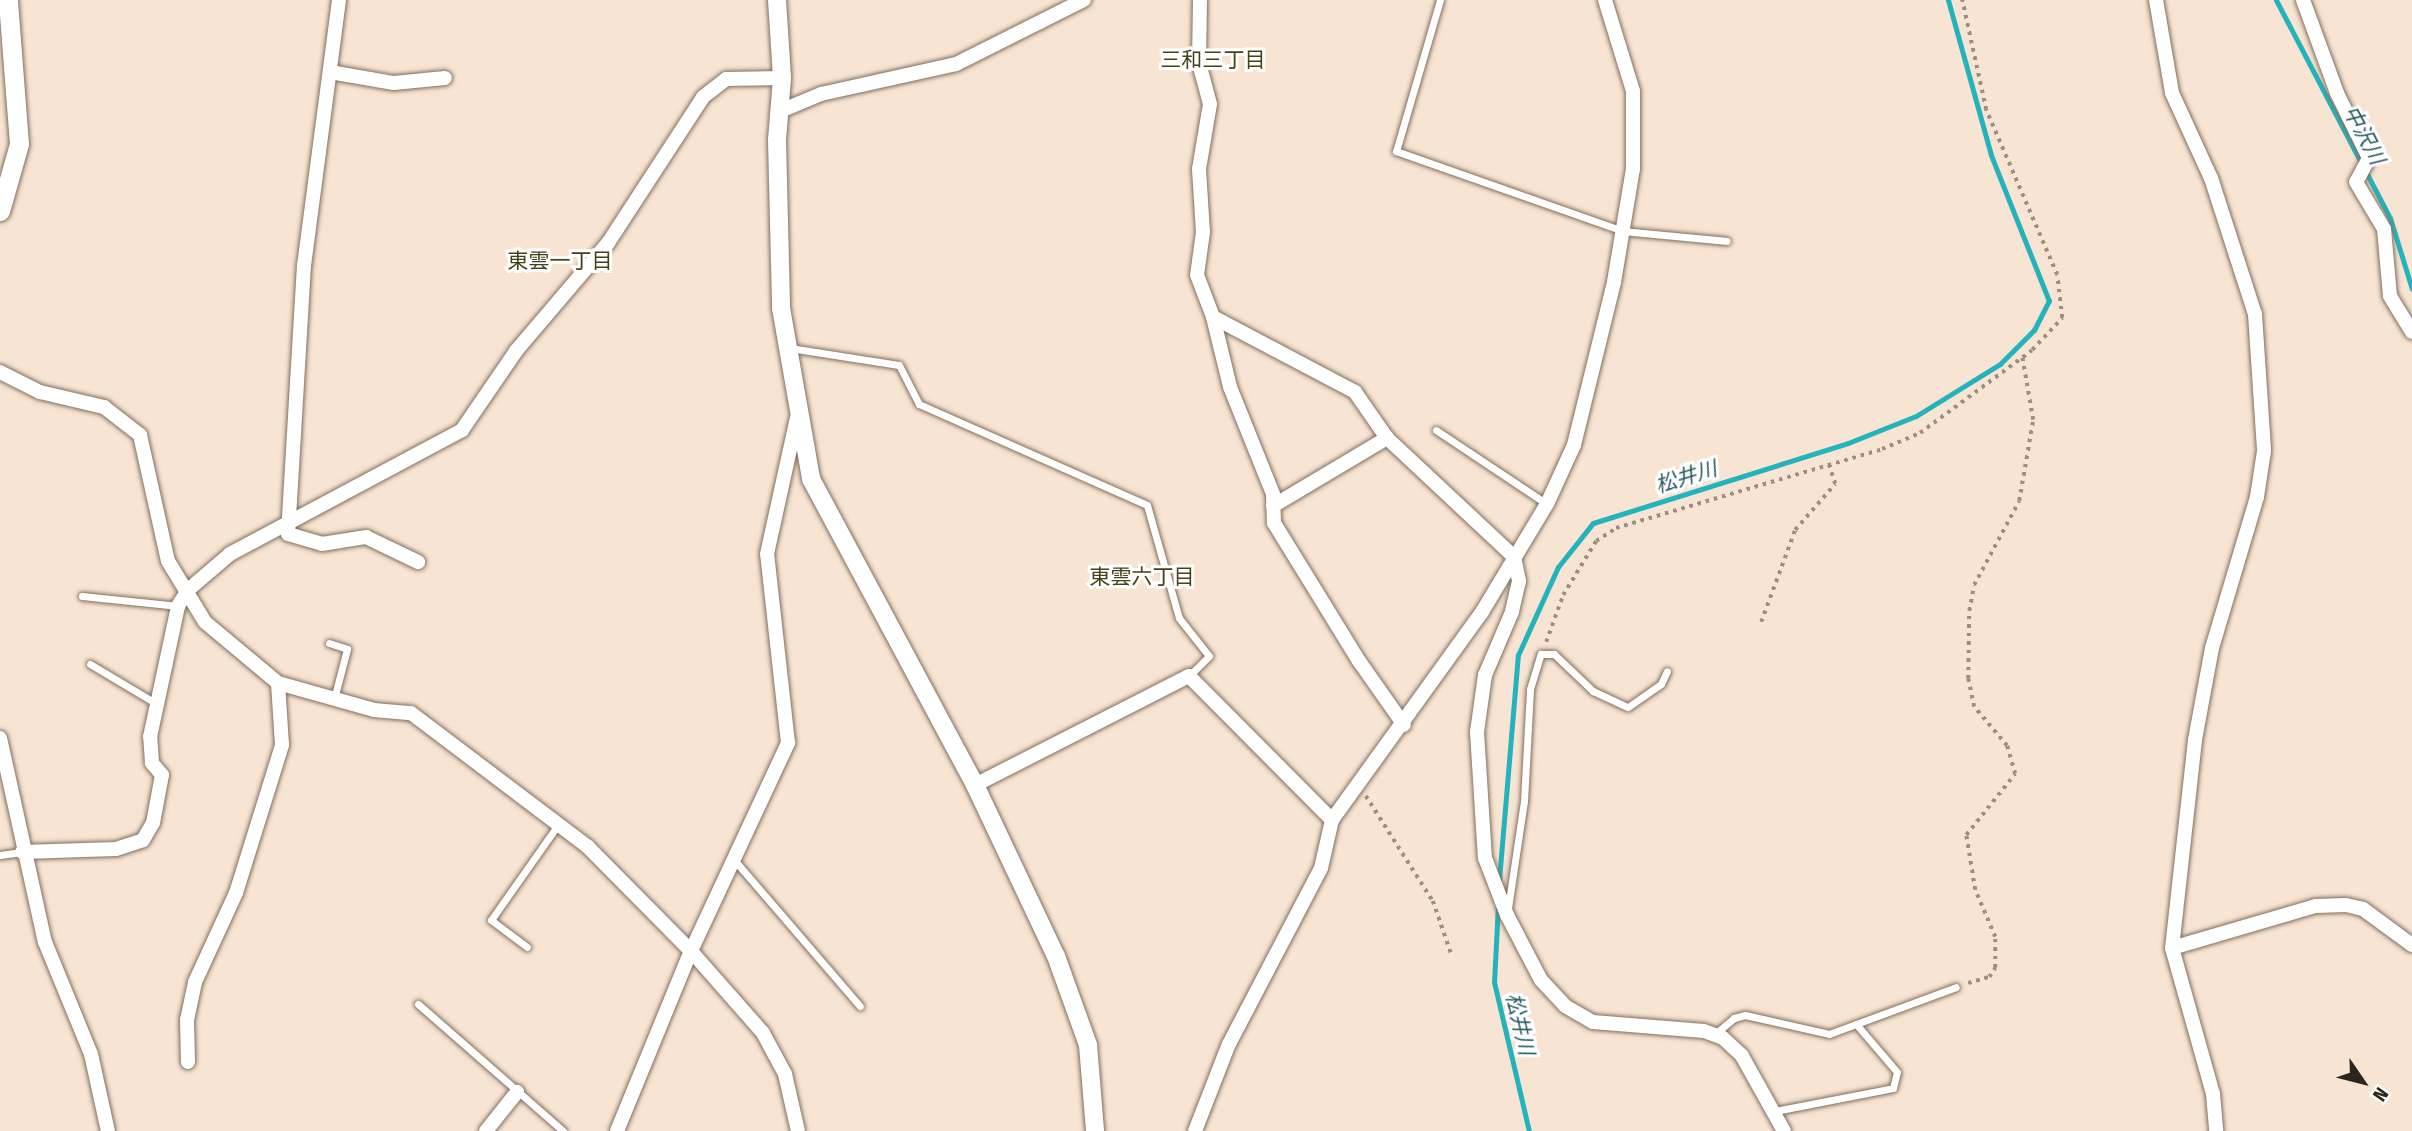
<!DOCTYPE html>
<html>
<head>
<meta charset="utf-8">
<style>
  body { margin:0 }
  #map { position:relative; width:2412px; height:1131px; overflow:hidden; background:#f7e4d2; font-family:"Fira Sans Condensed","Noto Sans JP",sans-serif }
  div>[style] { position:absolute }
  .stream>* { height:5px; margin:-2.5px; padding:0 2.5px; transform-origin:2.5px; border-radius:2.5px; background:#24b3bd }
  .path>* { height:3.5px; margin-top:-1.75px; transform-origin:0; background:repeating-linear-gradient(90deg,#9c8e81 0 3.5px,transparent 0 8.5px) }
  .roads { filter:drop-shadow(0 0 2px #806f5f) drop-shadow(0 0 2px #806f5f) }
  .service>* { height:7px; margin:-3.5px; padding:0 3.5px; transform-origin:3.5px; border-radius:3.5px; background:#fff }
  .minor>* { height:14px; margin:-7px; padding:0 7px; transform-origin:7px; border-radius:7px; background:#fff }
  .tertiary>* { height:18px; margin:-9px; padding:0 9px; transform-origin:9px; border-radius:9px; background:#fff }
  .secondary>* { height:19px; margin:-9.5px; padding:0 9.5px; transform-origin:9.5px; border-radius:9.5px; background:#fff }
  span { translate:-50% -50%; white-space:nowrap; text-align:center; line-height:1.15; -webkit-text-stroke:6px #fff; paint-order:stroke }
  .neighbourhood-label { font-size:21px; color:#464118 }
  .water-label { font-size:21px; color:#245a5e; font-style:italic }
  .north { position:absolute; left:2328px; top:1047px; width:70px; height:70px; -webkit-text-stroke:5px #fff; paint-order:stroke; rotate:125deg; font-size:19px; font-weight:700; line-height:28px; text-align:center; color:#2d261f }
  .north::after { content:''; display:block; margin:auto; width:24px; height:32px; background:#2d261f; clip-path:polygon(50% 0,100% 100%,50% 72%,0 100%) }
</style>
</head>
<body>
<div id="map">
  <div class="stream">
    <i style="left:2276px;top:0;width:246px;rotate:62.4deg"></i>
    <i style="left:2390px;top:218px;width:74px;rotate:72.8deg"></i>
    <i style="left:1499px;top:880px;width:226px;rotate:-85.2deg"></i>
    <i style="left:1518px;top:655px;width:97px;rotate:-65.6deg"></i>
    <i style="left:1558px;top:567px;width:56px;rotate:-51.5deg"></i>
    <i style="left:1593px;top:523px;width:267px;rotate:-17.4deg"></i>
    <i style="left:1848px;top:443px;width:73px;rotate:-21.7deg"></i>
    <i style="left:1916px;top:416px;width:99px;rotate:-31.8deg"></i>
    <i style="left:2000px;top:364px;width:48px;rotate:-45deg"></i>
    <i style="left:2034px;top:330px;width:33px;rotate:-63deg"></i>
    <i style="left:2049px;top:301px;width:157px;rotate:-111.7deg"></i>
    <i style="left:1991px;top:155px;width:161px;rotate:-105.5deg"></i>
    <i style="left:1498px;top:904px;width:78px;rotate:92.9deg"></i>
    <i style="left:1494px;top:982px;width:153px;rotate:76.8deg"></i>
  </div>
  <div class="path">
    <i style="left:1761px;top:622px;width:98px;rotate:-69.7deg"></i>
    <i style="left:1795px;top:530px;width:61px;rotate:-49deg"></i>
    <i style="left:1835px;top:484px;width:20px;rotate:-108deg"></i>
    <i style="left:1546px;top:642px;width:50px;rotate:-70.1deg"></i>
    <i style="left:1563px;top:595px;width:63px;rotate:-58.6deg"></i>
    <i style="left:1596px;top:541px;width:24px;rotate:-33deg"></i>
    <i style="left:1616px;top:528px;width:277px;rotate:-16.5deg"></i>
    <i style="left:1882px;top:449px;width:41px;rotate:-22.8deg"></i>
    <i style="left:1920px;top:433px;width:139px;rotate:-36.5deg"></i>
    <i style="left:2032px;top:350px;width:44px;rotate:-46.8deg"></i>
    <i style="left:2062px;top:318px;width:43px;rotate:-96.6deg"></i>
    <i style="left:2057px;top:275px;width:180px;rotate:-113.3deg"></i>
    <i style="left:1986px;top:110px;width:113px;rotate:-102.3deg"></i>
    <i style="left:1366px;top:796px;width:125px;rotate:57.5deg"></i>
    <i style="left:1433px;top:901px;width:55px;rotate:70.9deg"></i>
    <i style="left:1968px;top:983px;width:22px;rotate:-16deg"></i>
    <i style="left:1989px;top:977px;width:11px;rotate:-56deg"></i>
    <i style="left:1995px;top:968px;width:31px;rotate:-90deg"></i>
    <i style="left:1995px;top:937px;width:51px;rotate:-113.1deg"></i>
    <i style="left:1975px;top:890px;width:56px;rotate:-99.3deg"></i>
    <i style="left:1966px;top:835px;width:78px;rotate:-51.2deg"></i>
    <i style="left:2015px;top:774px;width:29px;rotate:-106deg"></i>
    <i style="left:2007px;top:746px;width:51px;rotate:-130.2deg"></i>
    <i style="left:1974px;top:707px;width:29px;rotate:-102deg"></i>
    <i style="left:1968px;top:679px;width:68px;rotate:-89.2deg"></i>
    <i style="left:1969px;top:611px;width:26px;rotate:-79deg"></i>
    <i style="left:1974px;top:585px;width:95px;rotate:-61.8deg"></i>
    <i style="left:2019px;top:501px;width:82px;rotate:-80.2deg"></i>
    <i style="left:2033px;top:420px;width:64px;rotate:-99.9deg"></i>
  </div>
  <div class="roads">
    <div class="service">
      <i style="left:1440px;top:0;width:157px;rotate:106.2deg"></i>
      <i style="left:1396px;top:151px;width:241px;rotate:19.4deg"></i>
      <i style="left:1623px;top:231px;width:104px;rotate:5.5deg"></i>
      <i style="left:790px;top:348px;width:110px;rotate:8.9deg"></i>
      <i style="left:899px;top:365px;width:44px;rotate:62.9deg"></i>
      <i style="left:919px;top:404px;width:249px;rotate:23.9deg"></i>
      <i style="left:1147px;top:505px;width:117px;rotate:74.2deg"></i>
      <i style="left:1179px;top:618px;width:48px;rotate:51.7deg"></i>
      <i style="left:1209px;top:656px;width:28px;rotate:135deg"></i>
      <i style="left:1436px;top:430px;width:133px;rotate:33.7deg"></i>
      <i style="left:82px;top:596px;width:97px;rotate:5.9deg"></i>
      <i style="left:329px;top:643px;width:19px;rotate:18deg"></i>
      <i style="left:347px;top:649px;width:52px;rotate:104.6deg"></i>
      <i style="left:90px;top:664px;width:78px;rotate:30.8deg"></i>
      <i style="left:0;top:855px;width:22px;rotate:-8deg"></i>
      <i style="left:736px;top:862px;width:190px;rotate:49.3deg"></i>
      <i style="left:1508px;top:908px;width:108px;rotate:-81.5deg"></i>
      <i style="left:1524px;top:801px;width:112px;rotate:-86.9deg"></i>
      <i style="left:1530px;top:689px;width:37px;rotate:-73deg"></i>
      <i style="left:1541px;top:654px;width:13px"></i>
      <i style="left:1554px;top:654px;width:54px;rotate:43.5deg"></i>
      <i style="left:1593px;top:691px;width:38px;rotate:25deg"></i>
      <i style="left:1628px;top:707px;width:40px;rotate:-34.9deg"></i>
      <i style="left:1661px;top:684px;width:14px;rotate:-65deg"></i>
      <i style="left:527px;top:947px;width:45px;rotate:-143.1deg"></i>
      <i style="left:491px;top:920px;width:115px;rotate:-54.9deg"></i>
      <i style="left:418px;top:1004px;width:193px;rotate:41.2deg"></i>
      <i style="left:1715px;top:1034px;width:25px;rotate:-40deg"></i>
      <i style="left:1734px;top:1018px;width:11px;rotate:-15deg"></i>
      <i style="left:1745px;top:1015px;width:86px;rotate:12.7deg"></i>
      <i style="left:1829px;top:1034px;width:135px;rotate:-20.3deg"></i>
      <i style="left:1775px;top:1111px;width:120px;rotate:-11deg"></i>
      <i style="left:1893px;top:1088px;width:16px;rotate:-76deg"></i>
      <i style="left:1897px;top:1072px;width:63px;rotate:-130.5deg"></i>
    </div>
    <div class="minor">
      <i style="left:339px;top:0;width:267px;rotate:97.5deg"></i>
      <i style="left:304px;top:265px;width:269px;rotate:93.4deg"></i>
      <i style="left:288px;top:534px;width:35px;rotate:16deg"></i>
      <i style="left:322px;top:544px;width:45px;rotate:-9deg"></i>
      <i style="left:366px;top:537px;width:58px;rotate:25.7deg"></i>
      <i style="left:1200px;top:0;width:63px;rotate:90.9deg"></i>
      <i style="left:1199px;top:63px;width:42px;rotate:75deg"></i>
      <i style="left:1210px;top:104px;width:66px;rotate:99.6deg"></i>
      <i style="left:1199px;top:169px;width:63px;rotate:86.4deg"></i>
      <i style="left:1203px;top:232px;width:43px;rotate:97.9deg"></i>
      <i style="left:1197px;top:275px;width:45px;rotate:69.1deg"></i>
      <i style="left:1213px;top:317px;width:72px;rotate:76.3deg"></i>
      <i style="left:1230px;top:387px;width:115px;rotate:68.1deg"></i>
      <i style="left:1273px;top:494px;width:29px;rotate:88deg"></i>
      <i style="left:1274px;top:523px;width:162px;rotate:58.4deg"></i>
      <i style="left:1359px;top:661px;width:78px;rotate:54.9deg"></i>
      <i style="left:2156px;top:0;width:94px;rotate:80.2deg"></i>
      <i style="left:2172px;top:93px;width:94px;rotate:65.4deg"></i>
      <i style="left:2211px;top:178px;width:143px;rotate:72.1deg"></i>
      <i style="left:2255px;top:314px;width:137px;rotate:86.2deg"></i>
      <i style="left:2264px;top:451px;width:47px;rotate:98.7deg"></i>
      <i style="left:2257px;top:497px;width:158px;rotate:106.6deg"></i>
      <i style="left:2212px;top:648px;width:94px;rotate:100.5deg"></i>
      <i style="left:2195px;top:740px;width:209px;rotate:96.3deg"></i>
      <i style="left:2172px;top:948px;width:152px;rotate:74.3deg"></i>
      <i style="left:2213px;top:1094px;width:37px;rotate:85deg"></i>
      <i style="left:2303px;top:0;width:99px;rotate:69.9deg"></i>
      <i style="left:2337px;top:93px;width:72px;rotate:63.8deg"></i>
      <i style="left:2369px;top:158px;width:27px;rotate:118deg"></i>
      <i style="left:2356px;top:182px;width:55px;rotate:59.2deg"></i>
      <i style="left:2384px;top:229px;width:67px;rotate:84.9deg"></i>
      <i style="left:2390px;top:296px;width:42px;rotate:58.6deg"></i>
      <i style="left:330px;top:72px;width:65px;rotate:9.8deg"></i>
      <i style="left:394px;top:83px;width:51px;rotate:-5.6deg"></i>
      <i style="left:778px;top:112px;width:47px;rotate:-22.7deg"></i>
      <i style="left:821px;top:94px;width:138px;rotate:-12.5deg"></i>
      <i style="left:956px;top:64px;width:143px;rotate:-26.6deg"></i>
      <i style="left:1213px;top:317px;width:161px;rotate:27.8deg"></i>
      <i style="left:1355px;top:392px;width:56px;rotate:55.2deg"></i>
      <i style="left:1387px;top:438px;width:174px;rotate:43.1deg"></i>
      <i style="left:1514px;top:557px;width:25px;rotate:78deg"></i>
      <i style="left:1519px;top:581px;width:32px;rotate:103deg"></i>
      <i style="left:1512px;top:612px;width:69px;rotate:113.2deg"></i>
      <i style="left:1485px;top:675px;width:58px;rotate:98deg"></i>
      <i style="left:1477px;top:732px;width:126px;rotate:86.4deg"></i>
      <i style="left:1485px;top:858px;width:61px;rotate:68.9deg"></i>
      <i style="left:1507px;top:915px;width:73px;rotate:62.4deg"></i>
      <i style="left:1541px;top:980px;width:35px;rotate:47deg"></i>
      <i style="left:1565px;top:1006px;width:32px;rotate:30deg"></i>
      <i style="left:1593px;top:1022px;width:111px;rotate:4.6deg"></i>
      <i style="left:1704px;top:1031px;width:20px;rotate:20deg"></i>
      <i style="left:1723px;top:1038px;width:26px;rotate:43deg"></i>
      <i style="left:1742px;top:1056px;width:86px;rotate:60.8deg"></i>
      <i style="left:0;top:372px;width:45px;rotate:26.6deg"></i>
      <i style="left:40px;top:392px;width:66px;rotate:13.2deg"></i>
      <i style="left:104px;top:407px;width:46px;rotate:37.9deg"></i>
      <i style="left:140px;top:435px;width:129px;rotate:77.5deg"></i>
      <i style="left:168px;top:561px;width:71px;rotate:58.8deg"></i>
      <i style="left:205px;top:622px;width:95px;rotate:39.9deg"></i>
      <i style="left:278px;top:683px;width:100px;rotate:15.7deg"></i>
      <i style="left:374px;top:710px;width:37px;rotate:5deg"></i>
      <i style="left:411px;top:713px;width:222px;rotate:37.1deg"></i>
      <i style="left:588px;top:847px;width:146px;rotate:45.3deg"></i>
      <i style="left:691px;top:951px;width:109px;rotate:48.7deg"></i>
      <i style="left:763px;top:1033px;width:47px;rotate:61.8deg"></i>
      <i style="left:785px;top:1074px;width:58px;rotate:77.2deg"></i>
      <i style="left:1273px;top:506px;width:133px;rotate:-30.8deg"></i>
      <i style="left:0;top:738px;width:209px;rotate:77.6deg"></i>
      <i style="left:45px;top:942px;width:121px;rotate:67.7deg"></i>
      <i style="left:91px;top:1054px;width:79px;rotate:77.6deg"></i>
      <i style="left:975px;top:785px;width:240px;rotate:-27deg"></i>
      <i style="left:1189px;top:676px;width:203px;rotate:45.2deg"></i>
      <i style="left:22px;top:852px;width:94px;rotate:-1.8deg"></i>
      <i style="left:116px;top:849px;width:28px;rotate:-18deg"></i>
      <i style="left:143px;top:840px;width:20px;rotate:-60deg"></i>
      <i style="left:153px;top:823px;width:49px;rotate:-79.4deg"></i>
      <i style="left:162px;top:775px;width:16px;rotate:-130deg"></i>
      <i style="left:152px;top:763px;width:26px;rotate:-94deg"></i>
      <i style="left:150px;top:737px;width:134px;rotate:-77.9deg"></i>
      <i style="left:178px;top:606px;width:19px;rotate:-58deg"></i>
      <i style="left:188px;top:590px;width:55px;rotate:-40.6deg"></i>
      <i style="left:230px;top:554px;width:263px;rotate:-28.1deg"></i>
      <i style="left:462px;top:430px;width:96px;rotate:-55.6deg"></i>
      <i style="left:516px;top:351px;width:142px;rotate:-49.6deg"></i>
      <i style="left:608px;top:243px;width:174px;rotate:-56.9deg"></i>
      <i style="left:703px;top:97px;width:29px;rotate:-38deg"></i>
      <i style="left:726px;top:79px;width:56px;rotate:-1deg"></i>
      <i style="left:2172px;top:948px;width:150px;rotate:-16.3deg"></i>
      <i style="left:2316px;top:906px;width:30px;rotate:-2deg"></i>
      <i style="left:2346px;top:905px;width:17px;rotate:13deg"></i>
      <i style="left:2363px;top:909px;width:61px;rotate:36.3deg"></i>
      <i style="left:188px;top:1062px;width:42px;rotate:-91.4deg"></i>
      <i style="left:187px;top:1020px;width:39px;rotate:-78deg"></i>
      <i style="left:195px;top:982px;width:98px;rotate:-65.3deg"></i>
      <i style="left:236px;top:893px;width:155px;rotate:-72.7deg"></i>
      <i style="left:282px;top:745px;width:62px;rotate:-93.7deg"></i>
      <i style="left:486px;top:1131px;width:50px;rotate:-51.5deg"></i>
      <i style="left:617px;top:1131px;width:195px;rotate:-67.7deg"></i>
      <i style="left:691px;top:951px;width:230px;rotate:-65deg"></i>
      <i style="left:788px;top:743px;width:190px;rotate:-96.3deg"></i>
      <i style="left:767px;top:554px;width:139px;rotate:-77.6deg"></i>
      <i style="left:1195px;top:1131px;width:93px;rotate:-68.7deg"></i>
      <i style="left:1229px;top:1044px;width:199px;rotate:-62.4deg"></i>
      <i style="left:1321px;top:868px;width:49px;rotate:-77.1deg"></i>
      <i style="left:1332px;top:820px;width:256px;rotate:-54.2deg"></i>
      <i style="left:1482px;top:612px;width:126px;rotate:-59deg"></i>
      <i style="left:1547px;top:504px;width:65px;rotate:-65.4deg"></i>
      <i style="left:1574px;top:445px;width:168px;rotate:-76.2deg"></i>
      <i style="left:1614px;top:282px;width:115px;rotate:-80.5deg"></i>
      <i style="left:1633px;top:169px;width:78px;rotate:-90deg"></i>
      <i style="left:1633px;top:91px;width:95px;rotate:-107.1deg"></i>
    </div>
    <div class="tertiary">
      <i style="left:777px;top:0;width:78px;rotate:86.3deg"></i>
      <i style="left:782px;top:78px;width:62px;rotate:94.6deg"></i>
      <i style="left:777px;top:140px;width:168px;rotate:88.6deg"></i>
      <i style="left:781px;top:308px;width:174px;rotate:80deg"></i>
      <i style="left:811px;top:479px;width:347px;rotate:61.8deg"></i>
      <i style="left:975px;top:785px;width:189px;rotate:64.7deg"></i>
      <i style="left:1056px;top:956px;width:95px;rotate:70.2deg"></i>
      <i style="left:1088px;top:1045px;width:86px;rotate:85.3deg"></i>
    </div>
    <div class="secondary">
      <i style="left:0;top:211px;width:70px;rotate:-74.2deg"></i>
      <i style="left:19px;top:144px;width:144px;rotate:-94.4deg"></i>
    </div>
  </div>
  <div class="neighbourhood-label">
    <span style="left:1213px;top:60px">三和三丁目</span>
    <span style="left:560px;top:261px">東雲一丁目</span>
    <span style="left:1142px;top:577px">東雲六丁目</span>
  </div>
  <div class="water-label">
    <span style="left:2364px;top:135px;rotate:62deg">中沢川</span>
    <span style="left:1686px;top:477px;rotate:-17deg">松井川</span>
    <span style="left:1520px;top:1024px;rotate:77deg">松井川</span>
  </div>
  <div class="north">N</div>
</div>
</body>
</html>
